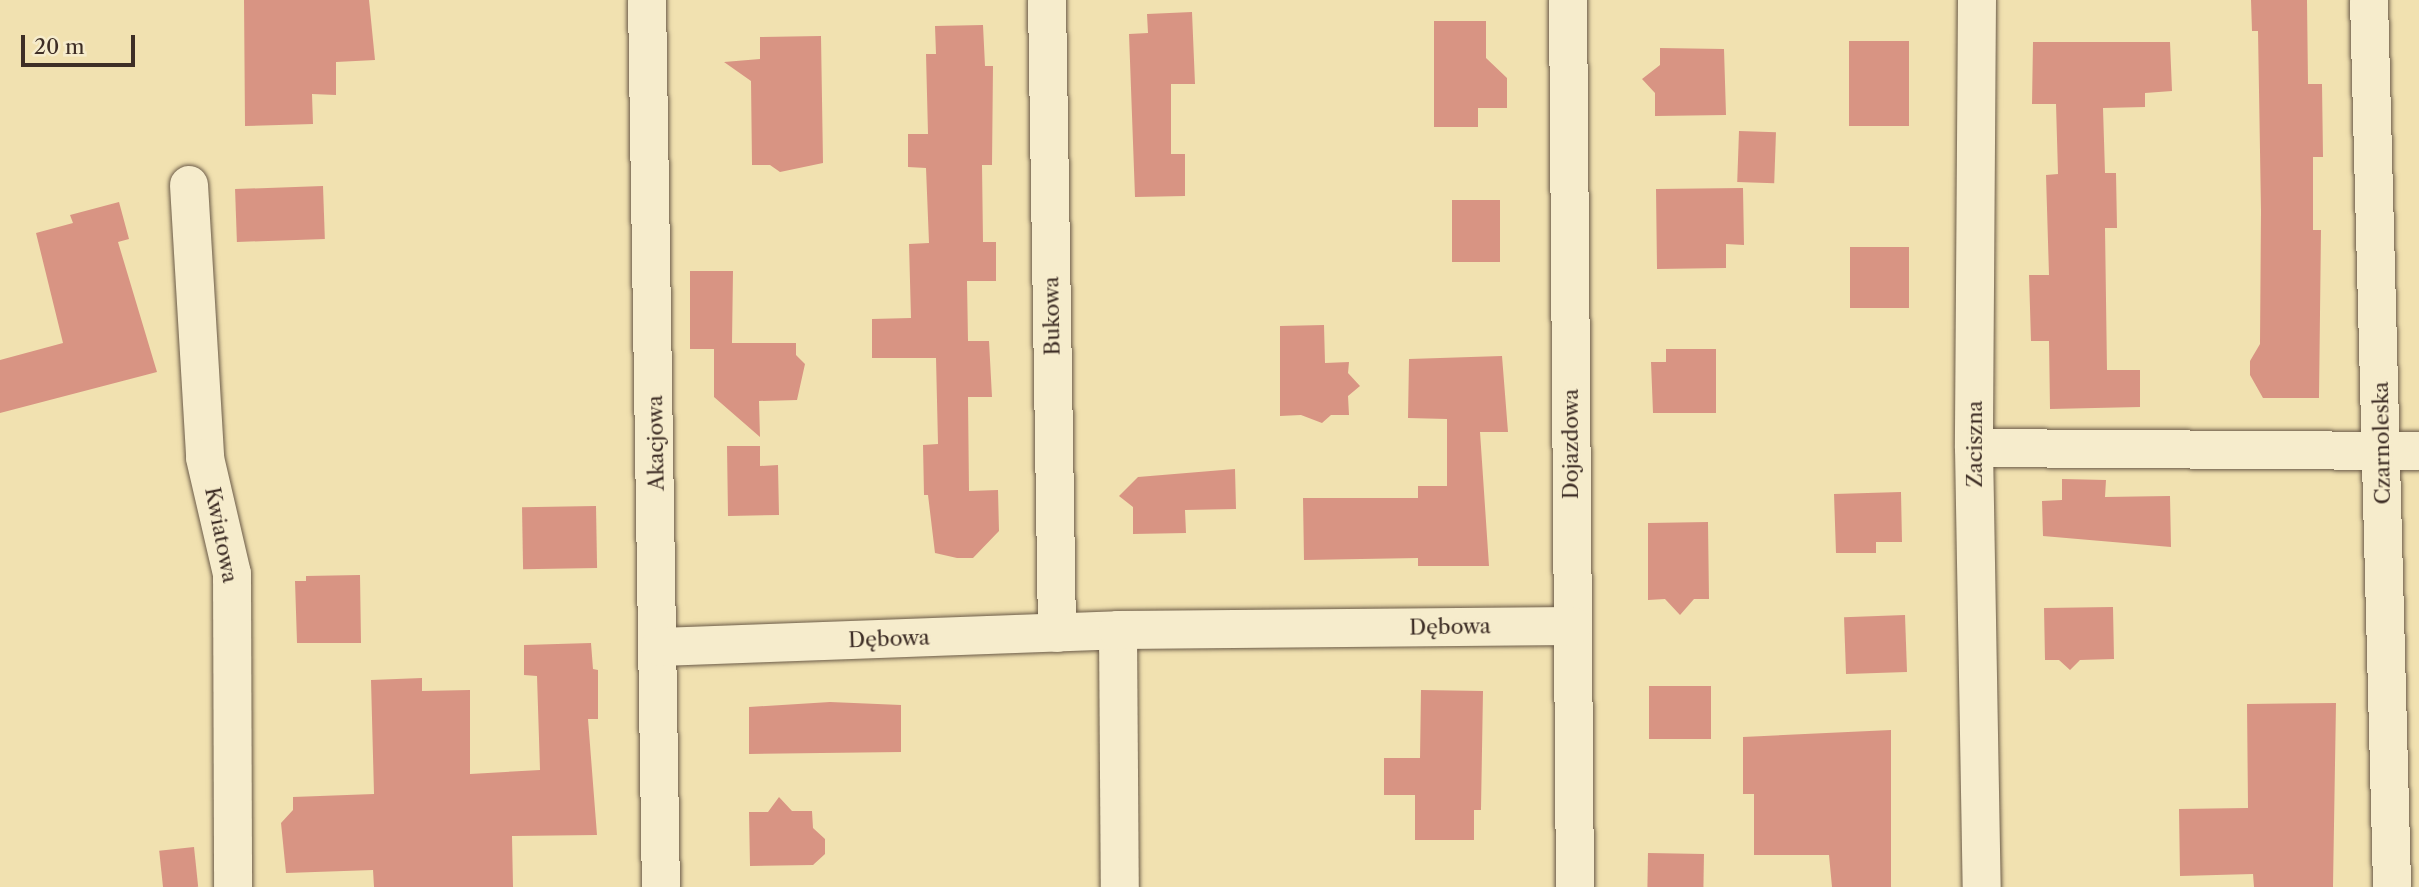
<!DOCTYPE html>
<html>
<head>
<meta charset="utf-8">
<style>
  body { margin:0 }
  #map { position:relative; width:2419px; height:887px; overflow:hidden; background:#f1e1b0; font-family:"Libre Caslon Text",serif }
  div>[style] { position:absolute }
  .building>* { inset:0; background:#d89483; transform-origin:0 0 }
  .roads { filter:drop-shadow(0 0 2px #6b5b48) drop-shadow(0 0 2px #6b5b48) }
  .minor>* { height:38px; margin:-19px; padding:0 19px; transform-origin:19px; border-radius:19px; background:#f6eccc }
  span { translate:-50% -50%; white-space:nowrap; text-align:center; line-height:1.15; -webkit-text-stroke:5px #f6eccc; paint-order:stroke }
  .street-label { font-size:21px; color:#3e2e26 }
  .scale { position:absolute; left:21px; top:35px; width:114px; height:32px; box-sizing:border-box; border:4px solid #3e2e26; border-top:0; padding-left:9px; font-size:21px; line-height:24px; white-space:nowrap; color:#3e2e26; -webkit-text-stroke:5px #f6eccc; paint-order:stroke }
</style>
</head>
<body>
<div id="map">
  <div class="building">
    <i style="clip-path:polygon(244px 0,369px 0,375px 60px,336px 62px,336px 95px,312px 94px,313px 124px,245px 126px)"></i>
    <i style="clip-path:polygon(2251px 0,2307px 0,2308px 84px,2322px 84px,2323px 157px,2313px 157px,2313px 230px,2321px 230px,2319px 398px,2263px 398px,2250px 375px,2250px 361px,2260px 344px,2261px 211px,2258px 31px,2252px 31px)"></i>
    <i style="clip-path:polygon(1192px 12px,1195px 84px,1171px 84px,1171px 154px,1185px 154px,1185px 196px,1135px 197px,1129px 34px,1148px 33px,1147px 14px)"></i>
    <i style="clip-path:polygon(1434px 21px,1486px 21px,1486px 58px,1507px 78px,1507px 108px,1478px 108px,1478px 127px,1434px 127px)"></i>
    <i style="clip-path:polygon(983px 25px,985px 66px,993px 66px,992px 165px,982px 165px,983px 242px,996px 242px,996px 281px,967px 281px,968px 341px,989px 341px,992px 397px,968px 397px,969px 491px,998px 490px,999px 531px,973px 558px,957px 558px,935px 553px,928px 495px,924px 495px,923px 445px,938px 444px,936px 358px,872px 358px,872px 319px,911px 318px,909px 244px,929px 243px,926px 168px,908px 167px,908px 134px,928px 134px,926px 54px,936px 54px,935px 26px)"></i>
    <i style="clip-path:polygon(821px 36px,823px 163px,780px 172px,770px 165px,752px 165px,751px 81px,724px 62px,760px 59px,760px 37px)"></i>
    <i style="left:1909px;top:41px;width:85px;height:60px;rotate:90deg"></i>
    <i style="clip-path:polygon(2033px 42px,2170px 42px,2172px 91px,2145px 93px,2145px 107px,2103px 108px,2105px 173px,2116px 173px,2117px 228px,2105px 228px,2107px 370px,2140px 370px,2140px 407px,2050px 409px,2049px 341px,2031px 341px,2029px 275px,2049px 275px,2046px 175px,2058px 174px,2056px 104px,2032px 104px)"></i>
    <i style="clip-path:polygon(1660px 48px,1724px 49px,1726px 115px,1655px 116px,1655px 93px,1642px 79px,1660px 65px)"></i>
    <i style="left:1739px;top:131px;width:37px;height:51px;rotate:2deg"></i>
    <i style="left:323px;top:186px;width:53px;height:88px;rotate:88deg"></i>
    <i style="clip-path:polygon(1743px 188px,1744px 245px,1726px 244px,1726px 268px,1657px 269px,1656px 189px)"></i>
    <i style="left:1452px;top:200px;width:48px;height:62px"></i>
    <i style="clip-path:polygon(119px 202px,129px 239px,118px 242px,157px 372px,0 413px,0 360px,63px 343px,36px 233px,73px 223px,70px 215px)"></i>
    <i style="left:1850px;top:247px;width:59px;height:61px"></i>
    <i style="clip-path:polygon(690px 271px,733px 271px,732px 343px,796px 343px,796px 355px,805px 364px,797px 400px,759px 401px,760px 437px,714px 397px,714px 349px,690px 349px)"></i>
    <i style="clip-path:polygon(1324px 325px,1325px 363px,1349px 362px,1348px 373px,1360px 386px,1348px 396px,1349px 415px,1331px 415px,1322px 423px,1301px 415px,1280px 416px,1280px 326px)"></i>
    <i style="clip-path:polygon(1666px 349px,1716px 349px,1716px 413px,1653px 413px,1651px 362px,1666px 362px)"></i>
    <i style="clip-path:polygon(1502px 356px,1508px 432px,1480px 432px,1489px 566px,1418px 566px,1418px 558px,1304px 560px,1303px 498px,1418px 498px,1418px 486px,1447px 486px,1447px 419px,1408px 418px,1409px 359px)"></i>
    <i style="clip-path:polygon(727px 446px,760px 446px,760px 466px,778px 465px,779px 515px,728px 516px)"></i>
    <i style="clip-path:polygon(1235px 469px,1236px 509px,1185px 510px,1186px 533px,1133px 534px,1133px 507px,1119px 496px,1138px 477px)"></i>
    <i style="clip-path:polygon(2062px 479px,2106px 480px,2105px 497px,2170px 496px,2171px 547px,2043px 536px,2042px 501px,2062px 500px)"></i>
    <i style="clip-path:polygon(1901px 492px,1902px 542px,1876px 542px,1876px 553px,1836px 553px,1834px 494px)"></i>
    <i style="left:596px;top:506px;width:62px;height:74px;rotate:89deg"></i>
    <i style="clip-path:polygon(1708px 522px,1709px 599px,1694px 599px,1680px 615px,1665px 599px,1648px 600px,1648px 523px)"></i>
    <i style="clip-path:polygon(360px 575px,361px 643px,297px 643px,295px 581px,306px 581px,306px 576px)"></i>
    <i style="clip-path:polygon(2113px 607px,2114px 659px,2080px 660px,2070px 670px,2059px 660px,2045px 660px,2044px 608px)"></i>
    <i style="left:1905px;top:615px;width:57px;height:61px;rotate:88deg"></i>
    <i style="clip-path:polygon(591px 643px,593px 669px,598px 670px,598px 719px,588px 719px,597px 835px,512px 836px,513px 887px,374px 887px,373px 870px,286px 873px,281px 823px,293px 810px,293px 797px,374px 794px,371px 680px,422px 678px,422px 691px,470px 690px,470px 774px,540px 770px,537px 676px,524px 675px,524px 645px)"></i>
    <i style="left:1649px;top:686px;width:62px;height:53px"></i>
    <i style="clip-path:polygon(1421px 690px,1483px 691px,1481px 810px,1474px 810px,1474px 840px,1415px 840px,1415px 795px,1384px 795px,1384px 758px,1420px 758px)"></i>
    <i style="clip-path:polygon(830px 702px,901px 705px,901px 752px,749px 754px,749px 707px)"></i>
    <i style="clip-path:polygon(2336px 703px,2333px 887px,2254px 887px,2253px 874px,2180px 876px,2179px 809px,2248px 808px,2247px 704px)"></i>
    <i style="clip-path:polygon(1891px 730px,1891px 887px,1832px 887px,1829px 855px,1754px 855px,1754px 794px,1743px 794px,1743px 737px)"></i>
    <i style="clip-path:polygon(779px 797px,792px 811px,812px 811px,813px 828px,825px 839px,825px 854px,813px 865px,750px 866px,749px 812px,768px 812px)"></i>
    <i style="left:194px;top:847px;width:40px;height:35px;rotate:84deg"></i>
    <i style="left:1648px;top:853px;width:56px;height:34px;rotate:1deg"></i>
  </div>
  <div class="roads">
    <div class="minor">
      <i style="left:647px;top:0;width:887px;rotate:89.1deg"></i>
      <i style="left:1047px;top:0;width:633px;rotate:89.09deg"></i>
      <i style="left:1568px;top:0;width:887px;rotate:89.55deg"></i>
      <i style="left:1977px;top:0;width:448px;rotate:90.4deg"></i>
      <i style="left:1974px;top:448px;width:439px;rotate:89deg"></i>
      <i style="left:2369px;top:0;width:887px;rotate:88.51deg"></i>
      <i style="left:189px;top:185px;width:273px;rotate:86.6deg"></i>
      <i style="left:205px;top:458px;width:119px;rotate:76.9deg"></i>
      <i style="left:232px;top:574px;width:313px;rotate:89.8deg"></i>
      <i style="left:1974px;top:448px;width:445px;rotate:0.4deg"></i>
      <i style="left:1118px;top:630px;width:257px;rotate:89.6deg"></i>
      <i style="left:660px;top:647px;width:458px;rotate:-2.1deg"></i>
      <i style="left:1118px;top:630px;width:454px;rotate:-0.5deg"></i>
    </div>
  </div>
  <div class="street-label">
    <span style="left:1052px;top:316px;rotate:-91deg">Bukowa</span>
    <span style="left:656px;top:443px;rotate:-91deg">Akacjowa</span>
    <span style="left:2382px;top:443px;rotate:-91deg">Czarnoleska</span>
    <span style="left:1571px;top:444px;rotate:-90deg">Dojazdowa</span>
    <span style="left:1975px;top:444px;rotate:-90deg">Zaciszna</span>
    <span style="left:221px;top:535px;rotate:79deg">Kwiatowa</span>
    <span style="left:1450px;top:627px;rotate:-1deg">Dębowa</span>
    <span style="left:889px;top:639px;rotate:-2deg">Dębowa</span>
  </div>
  <div class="scale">20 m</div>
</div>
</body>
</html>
